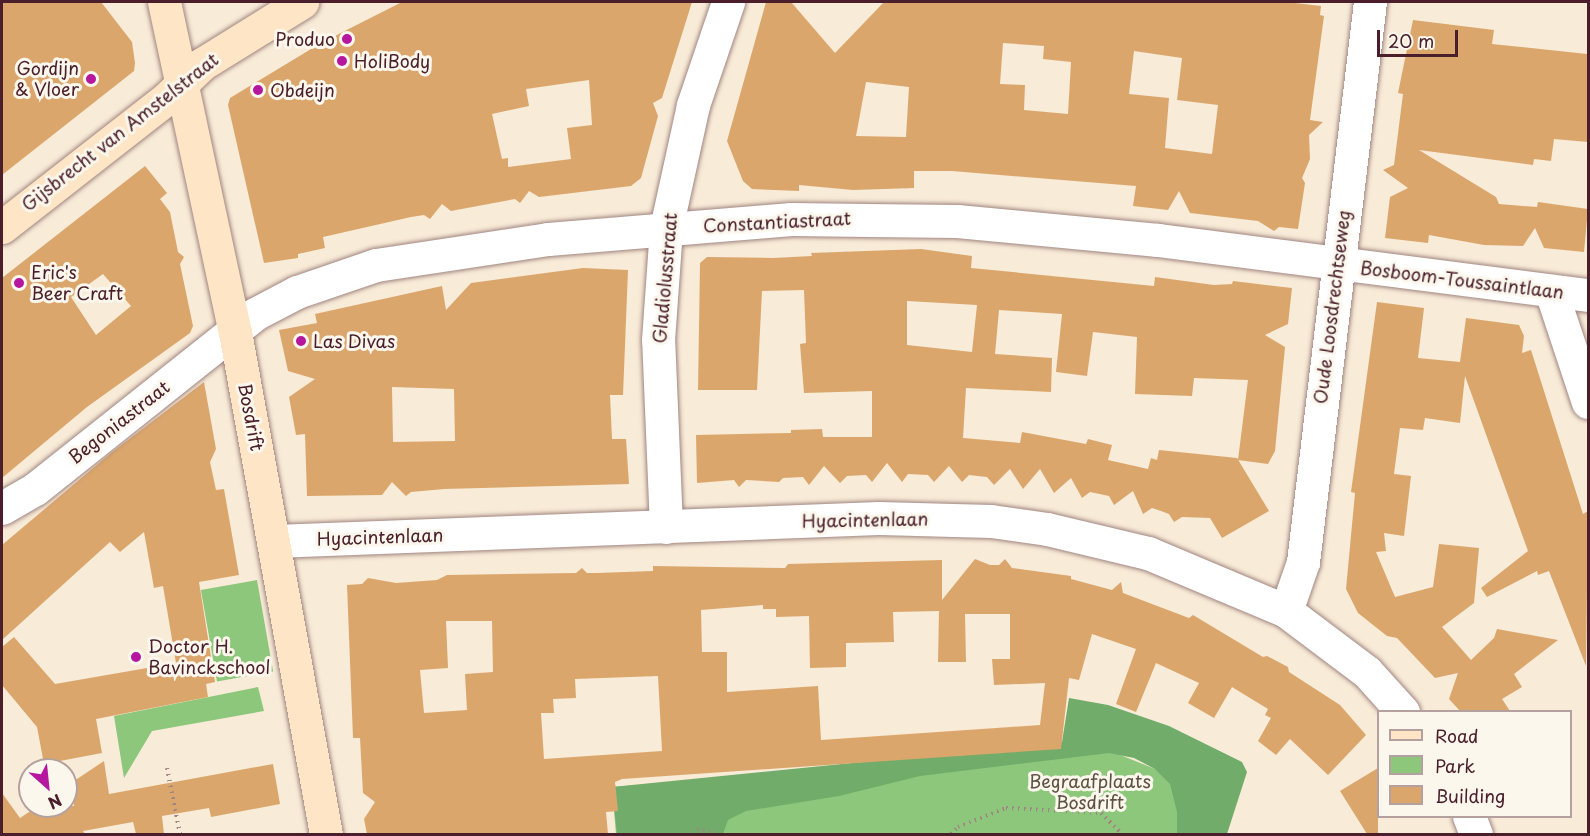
<!DOCTYPE html>
<html>
<head>
<meta charset="utf-8">
<style>
  body { margin:0 }
  #map { position:relative; width:1590px; height:836px; overflow:hidden; background:#f8ebd7; font-family:"Playpen Sans",sans-serif }
  div>[style] { position:absolute }
  .green>* { inset:0; background:#8dc77b; transform-origin:0 0 }
  .forest>* { inset:0; background:#72ac6b }
  .building>* { inset:0; background:#dba66c }
  .path>* { height:4px; margin-top:-2px; transform-origin:0; background:repeating-linear-gradient(90deg,#a18581 0 1.5px,transparent 0 6px) }
  .roads { filter:drop-shadow(0 0 2px #a18581) drop-shadow(0 0 2px #a18581) }
  .street>* { height:33px; margin:-16.5px; padding:0 16.5px; transform-origin:16.5px; border-radius:16.5px; background:#fff }
  .secondary>* { height:33px; margin:-16.5px; padding:0 16.5px; transform-origin:16.5px; border-radius:16.5px; background:#fde5c5 }
  .dots>* { width:16px; height:16px; translate:-50% -50%; box-sizing:border-box; border:3px solid #fbf7ec; border-radius:50% }
  span { translate:-50% -50%; white-space:nowrap; text-align:center; line-height:1.15; -webkit-text-stroke:6px #fbf7ec; paint-order:stroke }
  .poi-label { font-size:18px; color:#4a1f2b }
  .right { translate:-100% -50%; text-align:right }
  .left { translate:0 -50%; text-align:left }
  .street-label { font-size:18px; color:#4a1f2b }
  .park-label { font-size:18px; color:#5e5143 }
  .frame { position:absolute; inset:0; border:3px solid #4a1f2b; pointer-events:none }
  .legend { position:absolute; left:1377px; top:710px; width:195px; height:108px; box-sizing:border-box; background:#fbf7ec; border:2px solid #b4a19f; margin:0; padding:8px 10px; list-style:none; font-size:18px; color:#4a1f2b }
  .legend li { display:flex; align-items:center; gap:12px; height:30px }
  .legend b { width:30px; border:2px solid #b4a19f }
  .north { position:absolute; left:18px; top:758px; width:60px; height:60px; box-sizing:border-box; background:#fbf7ec; border:2px solid #b4a19f; border-radius:50%; rotate:153deg; font-size:16px; font-weight:700; line-height:24px; text-align:center; color:#4a1f2b }
  .north::after { content:''; display:block; margin:auto; width:21px; height:27px; background:#b5179e; clip-path:polygon(50% 0,100% 100%,50% 72%,0 100%) }
  .scale { position:absolute; left:1377px; top:30px; width:81px; height:27px; box-sizing:border-box; border:3px solid #4a1f2b; border-top:0; padding-left:8px; font-size:18px; line-height:21px; white-space:nowrap; color:#4a1f2b; -webkit-text-stroke:4px #fbf7ec; paint-order:stroke }
</style>
</head>
<body>
<div id="map">
  <div class="green">
    <i style="left:257px;top:580px;width:93px;height:57px;rotate:80deg"></i>
    <i style="clip-path:polygon(258px 687px,264px 711px,152px 731px,124px 778px,114px 716px)"></i>
    <i style="clip-path:polygon(1103px 748px,1175px 777px,1192px 834px,616px 834px,612px 787px)"></i>
  </div>
  <div class="forest">
    <i style="clip-path:polygon(1069px 698px,1108px 705px,1169px 726px,1242px 762px,1247px 772px,1227px 834px,1177px 834px,1177px 812px,1170px 784px,1155px 769px,1134px 758px,1109px 753px,920px 776px,839px 796px,746px 811px,728px 820px,723px 834px,617px 834px,612px 787px,1062px 742px)"></i>
  </div>
  <div class="building">
    <i style="clip-path:polygon(2px 2px,101px 2px,132px 42px,135px 63px,134px 71px,2px 175px)"></i>
    <i style="clip-path:polygon(evenodd,402px 2px,692px 2px,662px 98px,653px 103px,658px 116px,641px 178px,631px 186px,539px 197px,529px 191px,520px 203px,515px 199px,451px 211px,442px 204px,430px 219px,424px 215px,411px 217px,323px 237px,325px 248px,298px 254px,298px 258px,264px 263px,228px 105px,230px 98px,321px 43px,402px 2px,589px 80px,592px 125px,567px 128px,571px 159px,508px 167px,508px 158px,502px 159px,492px 114px,529px 106px,526px 89px,589px 80px)"></i>
    <i style="clip-path:polygon(evenodd,766px 2px,791px 2px,835px 53px,884px 2px,1286px 2px,1321px 6px,1320px 15px,1324px 16px,1310px 120px,1323px 122px,1309px 135px,1310px 159px,1302px 178px,1305px 183px,1298px 229px,1279px 227px,1274px 231px,1258px 221px,1190px 213px,1179px 191px,1168px 210px,1133px 206px,1136px 186px,952px 171px,914px 171px,914px 188px,853px 190px,799px 185px,799px 191px,752px 189px,743px 181px,727px 141px,766px 2px,1003px 43px,1044px 46px,1043px 59px,1071px 62px,1068px 114px,1024px 110px,1025px 85px,1000px 84px,1003px 43px,766px 2px,1134px 51px,1182px 58px,1177px 100px,1218px 105px,1212px 154px,1165px 148px,1169px 98px,1129px 94px,1134px 51px,766px 2px,866px 82px,909px 87px,906px 137px,856px 136px,866px 82px)"></i>
    <i style="clip-path:polygon(1413px 20px,1494px 30px,1492px 44px,1587px 54px,1588px 142px,1554px 139px,1551px 161px,1534px 159px,1533px 165px,1419px 150px,1496px 197px,1499px 204px,1537px 207px,1538px 202px,1588px 209px,1584px 252px,1544px 248px,1535px 228px,1523px 246px,1484px 245px,1429px 235px,1428px 243px,1385px 238px,1390px 197px,1408px 188px,1383px 170px,1394px 165px,1403px 94px,1398px 93px)"></i>
    <i style="clip-path:polygon(evenodd,145px 166px,167px 193px,160px 199px,170px 212px,178px 252px,184px 257px,180px 264px,193px 326px,190px 333px,87px 407px,2px 478px,2px 278px,145px 166px,103px 274px,131px 306px,96px 335px,71px 297px,103px 274px)"></i>
    <i style="clip-path:polygon(evenodd,921px 249px,972px 256px,971px 268px,1154px 286px,1155px 277px,1214px 285px,1232px 284px,1233px 281px,1292px 288px,1288px 324px,1265px 335px,1285px 347px,1275px 451px,1268px 464px,1238px 460px,1248px 380px,1194px 378px,1192px 396px,1135px 394px,1137px 337px,1093px 332px,1087px 376px,1056px 372px,1062px 314px,999px 310px,995px 354px,1052px 358px,1051px 392px,966px 388px,963px 438px,1020px 443px,1022px 432px,1086px 444px,1088px 439px,1112px 445px,1108px 460px,1148px 469px,1151px 458px,1157px 460px,1159px 450px,1237px 458px,1269px 511px,1222px 538px,1210px 518px,1182px 517px,1174px 522px,1169px 514px,1161px 511px,1152px 508px,1143px 514px,1133px 491px,1114px 505px,1109px 496px,1090px 492px,1082px 498px,1071px 478px,1054px 493px,1040px 469px,1023px 489px,1010px 469px,994px 485px,987px 477px,969px 475px,962px 482px,949px 466px,934px 482px,928px 475px,908px 474px,902px 482px,887px 463px,872px 482px,866px 475px,847px 476px,840px 483px,824px 466px,809px 485px,803px 477px,783px 478px,779px 482px,746px 480px,739px 487px,734px 480px,697px 483px,696px 435px,791px 433px,791px 430px,822px 429px,823px 437px,872px 437px,872px 391px,804px 393px,800px 344px,806px 343px,804px 290px,762px 291px,757px 390px,698px 390px,700px 263px,707px 257px,773px 258px,812px 256px,811px 253px,921px 249px,907px 301px,977px 305px,972px 352px,907px 345px,907px 301px)"></i>
    <i style="clip-path:polygon(evenodd,583px 268px,628px 270px,623px 395px,610px 395px,612px 439px,626px 439px,629px 484px,444px 489px,411px 492px,406px 496px,392px 482px,382px 495px,307px 496px,305px 434px,296px 435px,289px 397px,315px 379px,288px 371px,279px 330px,317px 323px,315px 314px,442px 286px,446px 310px,471px 283px,583px 268px,392px 387px,454px 389px,455px 441px,393px 442px,392px 387px)"></i>
    <i style="clip-path:polygon(1377px 302px,1424px 308px,1418px 358px,1460px 362px,1466px 318px,1519px 325px,1524px 336px,1522px 353px,1531px 350px,1583px 514px,1588px 511px,1586px 666px,1549px 571px,1538px 575px,1537px 571px,1487px 597px,1481px 588px,1528px 551px,1465px 376px,1460px 423px,1425px 418px,1423px 430px,1400px 428px,1394px 474px,1411px 476px,1404px 536px,1384px 533px,1386px 551px,1376px 552px,1395px 597px,1433px 587px,1439px 544px,1479px 548px,1474px 603px,1442px 627px,1471px 660px,1494px 638px,1497px 629px,1558px 640px,1514px 674px,1522px 687px,1502px 699px,1510px 711px,1460px 711px,1449px 699px,1458px 673px,1435px 678px,1397px 638px,1387px 636px,1358px 613px,1346px 589px,1355px 493px,1351px 492px)"></i>
    <i style="clip-path:polygon(204px 382px,216px 449px,210px 462px,216px 490px,224px 489px,239px 575px,199px 582px,215px 682px,206px 684px,208px 697px,96px 719px,102px 753px,44px 764px,37px 727px,2px 685px,2px 647px,14px 637px,55px 684px,176px 663px,163px 586px,154px 588px,144px 532px,120px 552px,110px 542px,2px 640px,2px 545px,111px 453px)"></i>
    <i style="clip-path:polygon(evenodd,975px 559px,990px 565px,999px 565px,1005px 559px,1012px 568px,1071px 576px,1071px 579px,1112px 590px,1121px 582px,1123px 593px,1189px 618px,1193px 615px,1263px 657px,1267px 656px,1288px 667px,1289px 672px,1340px 705px,1366px 735px,1328px 775px,1290px 739px,1276px 755px,1258px 741px,1271px 718px,1265px 715px,1268px 709px,1232px 687px,1214px 718px,1188px 703px,1199px 683px,1156px 663px,1136px 712px,1116px 704px,1136px 649px,1092px 634px,1079px 680px,1069px 678px,1061px 749px,622px 779px,615px 782px,618px 811px,606px 812px,608px 834px,367px 834px,364px 819px,375px 802px,363px 793px,360px 738px,353px 738px,347px 585px,362px 584px,368px 578px,396px 583px,437px 580px,447px 575px,576px 573px,582px 568px,587px 573px,597px 573px,653px 571px,653px 566px,785px 568px,788px 564px,942px 560px,942px 600px,975px 559px,763px 605px,763px 609px,776px 609px,776px 617px,809px 616px,810px 668px,846px 667px,846px 643px,894px 642px,893px 612px,939px 611px,938px 662px,966px 662px,965px 614px,1010px 614px,1010px 659px,992px 659px,994px 685px,1045px 683px,1040px 725px,821px 740px,818px 686px,727px 692px,727px 652px,702px 652px,701px 610px,763px 605px,975px 559px,446px 621px,492px 621px,493px 672px,465px 674px,467px 710px,424px 713px,420px 670px,448px 668px,446px 621px,975px 559px,658px 676px,662px 751px,544px 759px,541px 713px,554px 713px,553px 699px,576px 698px,575px 679px,658px 676px)"></i>
    <i style="clip-path:polygon(104px 761px,109px 794px,273px 764px,280px 804px,211px 817px,209px 808px,162px 816px,164px 834px,136px 834px,133px 822px,83px 831px,85px 834px,2px 834px,2px 793px,20px 818px,38px 806px,74px 806px,71px 783px)"></i>
    <i style="clip-path:polygon(1378px 768px,1378px 834px,1367px 834px,1340px 791px)"></i>
  </div>
  <div class="path">
    <i style="left:167px;top:768px;width:67px;rotate:78.9deg"></i>
    <i style="left:697px;top:829px;width:23px;rotate:13deg"></i>
    <i style="left:951px;top:834px;width:10px;rotate:-45deg"></i>
    <i style="left:958px;top:827px;width:52px;rotate:-21.6deg"></i>
    <i style="left:1006px;top:808px;width:95px;rotate:3deg"></i>
    <i style="left:1101px;top:813px;width:30px;rotate:45deg"></i>
  </div>
  <div class="roads">
    <div class="street">
      <i style="left:1551px;top:291px;width:117px;rotate:71.6deg"></i>
      <i style="left:2px;top:508px;width:38px;rotate:-30deg"></i>
      <i style="left:35px;top:489px;width:281px;rotate:-38.5deg"></i>
      <i style="left:255px;top:314px;width:47px;rotate:-27.6deg"></i>
      <i style="left:297px;top:292px;width:83px;rotate:-18.9deg"></i>
      <i style="left:376px;top:265px;width:174px;rotate:-8.6deg"></i>
      <i style="left:548px;top:239px;width:244px;rotate:-4.7deg"></i>
      <i style="left:791px;top:219px;width:166px;rotate:0.7deg"></i>
      <i style="left:957px;top:221px;width:202px;rotate:5.4deg"></i>
      <i style="left:1158px;top:240px;width:434px;rotate:7.3deg"></i>
      <i style="left:666px;top:527px;width:187px;rotate:-92.4deg"></i>
      <i style="left:658px;top:340px;width:112px;rotate:-85.9deg"></i>
      <i style="left:666px;top:228px;width:126px;rotate:-77.6deg"></i>
      <i style="left:693px;top:105px;width:109px;rotate:-71.2deg"></i>
      <i style="left:274px;top:541px;width:605px;rotate:-2.18deg"></i>
      <i style="left:879px;top:518px;width:112px;rotate:1.5deg"></i>
      <i style="left:991px;top:521px;width:57px;rotate:8.1deg"></i>
      <i style="left:1047px;top:529px;width:104px;rotate:13.4deg"></i>
      <i style="left:1148px;top:553px;width:150px;rotate:22.8deg"></i>
      <i style="left:1286px;top:611px;width:101px;rotate:37deg"></i>
      <i style="left:1367px;top:672px;width:54px;rotate:48deg"></i>
      <i style="left:1286px;top:611px;width:52px;rotate:-70.9deg"></i>
      <i style="left:1303px;top:562px;width:564px;rotate:-83.18deg"></i>
      <i style="left:1469px;top:816px;width:19px;rotate:69deg"></i>
    </div>
    <div class="secondary">
      <i style="left:164px;top:2px;width:338px;rotate:77.9deg"></i>
      <i style="left:235px;top:332px;width:510px;rotate:79.73deg"></i>
      <i style="left:2px;top:227px;width:208px;rotate:-38deg"></i>
      <i style="left:166px;top:99px;width:50px;rotate:-44.2deg"></i>
      <i style="left:202px;top:64px;width:118px;rotate:-31.8deg"></i>
    </div>
  </div>
  <div class="dots">
    <i style="left:347px;top:39px;background:#b5179e"></i>
    <i style="left:342px;top:61px;background:#b5179e"></i>
    <i style="left:91px;top:79px;background:#b5179e"></i>
    <i style="left:258px;top:90px;background:#b5179e"></i>
    <i style="left:19px;top:283px;background:#b5179e"></i>
    <i style="left:301px;top:341px;background:#b5179e"></i>
    <i style="left:136px;top:657px;background:#b5179e"></i>
  </div>
  <div class="poi-label">
    <span class="right" style="left:335px;top:39px">Produo</span>
    <span class="left" style="left:354px;top:61px">HoliBody</span>
    <span class="right" style="left:79px;top:79px">Gordijn<br>&amp; Vloer</span>
    <span class="left" style="left:270px;top:90px">Obdeijn</span>
    <span class="left" style="left:31px;top:283px">Eric's<br>Beer Craft</span>
    <span class="left" style="left:313px;top:341px">Las Divas</span>
    <span class="left" style="left:148px;top:657px">Doctor H.<br>Bavinckschool</span>
  </div>
  <div class="street-label">
    <span style="left:120px;top:132px;rotate:-38deg">Gijsbrecht van Amstelstraat</span>
    <span style="left:777px;top:222px;rotate:-3deg">Constantiastraat</span>
    <span style="left:665px;top:278px;rotate:-85deg">Gladiolusstraat</span>
    <span style="left:1462px;top:280px;rotate:7deg">Bosboom-Toussaintlaan</span>
    <span style="left:1332px;top:307px;rotate:-83deg">Oude Loosdrechtseweg</span>
    <span style="left:251px;top:417px;rotate:79deg">Bosdrift</span>
    <span style="left:119px;top:422px;rotate:-38deg">Begoniastraat</span>
    <span style="left:865px;top:520px;rotate:-1deg">Hyacintenlaan</span>
    <span style="left:380px;top:537px;rotate:-2deg">Hyacintenlaan</span>
  </div>
  <div class="park-label">
    <span style="left:1090px;top:792px">Begraafplaats<br>Bosdrift</span>
  </div>
  <div class="frame"></div>
  <ul class="legend">
  <li><b style="height:8px;background:#fde5c5"></b>Road</li>
  <li><b style="height:16px;background:#8dc77b"></b>Park</li>
  <li><b style="height:16px;background:#dba66c"></b>Building</li>
  </ul>
  <div class="north">N</div>
  <div class="scale">20 m</div>
</div>
</body>
</html>
